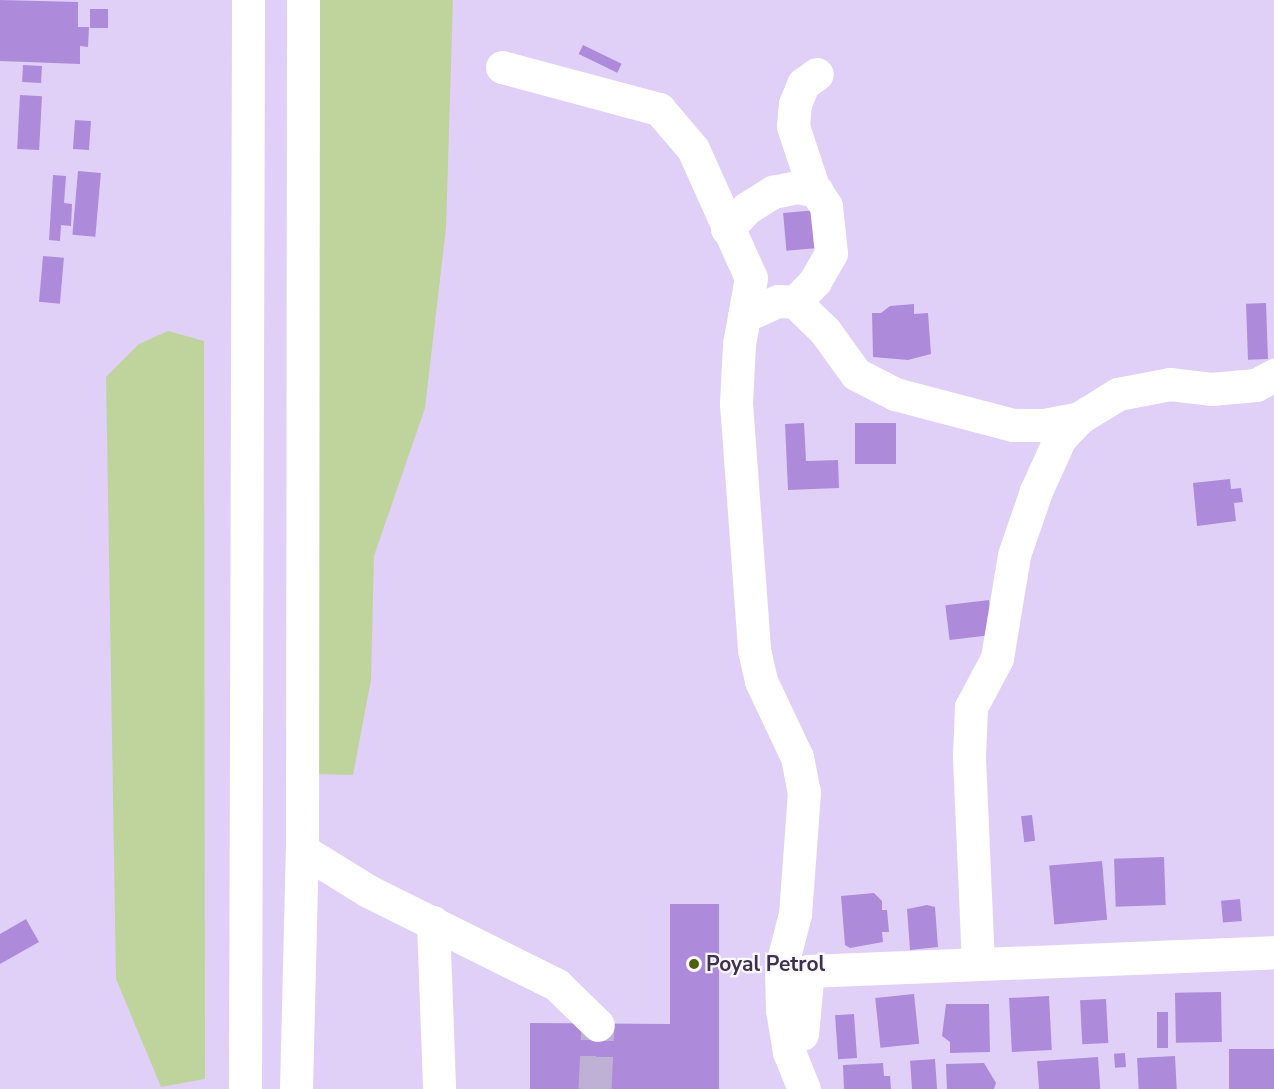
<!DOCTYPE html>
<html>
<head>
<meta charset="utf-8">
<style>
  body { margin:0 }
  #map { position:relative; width:1274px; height:1089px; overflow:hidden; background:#e0d0f8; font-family:"Nunito Sans",sans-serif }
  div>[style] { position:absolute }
  .green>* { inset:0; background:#bfd39d }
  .building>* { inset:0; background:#ae8adb; transform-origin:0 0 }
  .minor-tunnel>* { height:33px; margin-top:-16.5px; transform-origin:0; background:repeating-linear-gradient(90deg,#bfb0d6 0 33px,transparent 0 49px) }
  .minor>* { height:33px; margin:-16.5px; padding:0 16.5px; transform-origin:16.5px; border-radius:16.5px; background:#fff }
  .highway>* { height:33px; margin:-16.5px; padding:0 16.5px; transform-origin:16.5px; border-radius:16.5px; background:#fff }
  .dots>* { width:16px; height:16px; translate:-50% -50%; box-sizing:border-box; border:3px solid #fbf8ff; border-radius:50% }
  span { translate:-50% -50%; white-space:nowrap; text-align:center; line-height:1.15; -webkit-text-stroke:4.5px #fbf8ff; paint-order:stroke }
  .poi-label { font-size:21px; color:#3d324c; font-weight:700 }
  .left { translate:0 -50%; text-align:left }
</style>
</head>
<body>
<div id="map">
  <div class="green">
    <i style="clip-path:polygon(313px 0,453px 0,446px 228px,425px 408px,374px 556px,371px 680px,353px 775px,313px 774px)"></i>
    <i style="clip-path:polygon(168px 331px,204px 341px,205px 1079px,161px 1087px,116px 979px,106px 377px,139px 344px)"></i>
  </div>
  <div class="building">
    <i style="clip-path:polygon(0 0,78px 2px,78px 27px,89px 27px,88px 47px,80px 46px,80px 64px,0 61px)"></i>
    <i style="left:90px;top:9px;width:18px;height:19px"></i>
    <i style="left:583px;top:45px;width:43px;height:10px;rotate:26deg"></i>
    <i style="left:23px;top:65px;width:19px;height:17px;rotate:3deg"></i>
    <i style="left:20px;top:95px;width:22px;height:54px;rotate:3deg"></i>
    <i style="left:75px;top:120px;width:16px;height:29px;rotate:4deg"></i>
    <i style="left:78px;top:171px;width:23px;height:64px;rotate:5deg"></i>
    <i style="clip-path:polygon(53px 175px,66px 176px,64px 203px,72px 204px,71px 226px,61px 225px,60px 241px,49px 240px)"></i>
    <i style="left:817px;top:210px;width:38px;height:34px;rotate:85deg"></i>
    <i style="left:43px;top:256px;width:21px;height:46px;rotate:5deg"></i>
    <i style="left:1266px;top:303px;width:56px;height:20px;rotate:88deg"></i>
    <i style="clip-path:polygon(914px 304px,914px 314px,928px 313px,931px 354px,908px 360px,873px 357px,872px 313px,881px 313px,890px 306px)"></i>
    <i style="clip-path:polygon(804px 423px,806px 461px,838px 460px,839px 488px,788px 490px,785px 424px)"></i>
    <i style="left:896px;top:423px;width:41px;height:41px;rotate:90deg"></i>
    <i style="clip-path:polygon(1230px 479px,1231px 489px,1241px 488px,1243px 502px,1234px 503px,1236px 521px,1197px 526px,1193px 483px)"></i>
    <i style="left:989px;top:600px;width:35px;height:44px;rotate:83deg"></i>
    <i style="left:1032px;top:815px;width:26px;height:11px;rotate:83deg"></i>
    <i style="left:1164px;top:857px;width:48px;height:50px;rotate:88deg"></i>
    <i style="left:1102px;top:861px;width:59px;height:53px;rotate:85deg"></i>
    <i style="clip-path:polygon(874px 893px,882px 901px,882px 910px,887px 910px,889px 932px,882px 932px,883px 942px,850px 948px,845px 945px,841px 896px)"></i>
    <i style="left:1240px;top:899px;width:22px;height:19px;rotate:85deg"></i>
    <i style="clip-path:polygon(670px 904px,719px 904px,719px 1089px,530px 1089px,530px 1023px,670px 1024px)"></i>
    <i style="clip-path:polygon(927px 905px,935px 907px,938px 947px,910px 950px,907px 909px)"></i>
    <i style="clip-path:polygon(26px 919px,39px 942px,0 964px,0 934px)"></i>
    <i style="left:1221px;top:992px;width:50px;height:46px;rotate:89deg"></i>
    <i style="left:914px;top:994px;width:50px;height:39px;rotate:84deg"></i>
    <i style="left:1049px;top:996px;width:54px;height:40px;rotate:87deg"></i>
    <i style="left:1106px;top:999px;width:44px;height:26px;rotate:87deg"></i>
    <i style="clip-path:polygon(946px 1004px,989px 1004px,990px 1052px,950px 1053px,950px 1042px,942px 1036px)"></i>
    <i style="left:1157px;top:1012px;width:11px;height:36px"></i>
    <i style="left:854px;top:1014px;width:44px;height:19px;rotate:86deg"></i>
    <i style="left:1274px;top:1049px;width:40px;height:45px;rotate:90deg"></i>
    <i style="left:1125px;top:1053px;width:14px;height:11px;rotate:86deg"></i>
    <i style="left:1175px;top:1056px;width:33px;height:38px;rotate:87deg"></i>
    <i style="left:1098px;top:1057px;width:32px;height:61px;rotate:86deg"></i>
    <i style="left:935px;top:1059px;width:30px;height:25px;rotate:86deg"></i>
    <i style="clip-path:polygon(883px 1063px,884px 1076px,890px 1076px,891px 1089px,844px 1089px,843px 1065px)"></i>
    <i style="clip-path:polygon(984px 1063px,996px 1083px,994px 1089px,947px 1089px,946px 1064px)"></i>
  </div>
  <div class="minor-tunnel">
    <i style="left:595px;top:1089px;width:64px;rotate:-87.3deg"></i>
  </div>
  <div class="minor">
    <i style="left:502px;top:67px;width:163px;rotate:15deg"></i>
    <i style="left:659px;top:109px;width:52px;rotate:49.6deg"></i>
    <i style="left:693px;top:149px;width:141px;rotate:65.8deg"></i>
    <i style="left:751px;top:278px;width:67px;rotate:100.3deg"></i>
    <i style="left:739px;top:344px;width:59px;rotate:92.9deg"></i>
    <i style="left:736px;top:403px;width:248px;rotate:85.8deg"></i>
    <i style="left:754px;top:650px;width:32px;rotate:77deg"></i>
    <i style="left:761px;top:681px;width:84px;rotate:64.7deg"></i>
    <i style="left:797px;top:757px;width:36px;rotate:79deg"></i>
    <i style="left:804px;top:792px;width:122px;rotate:94.2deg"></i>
    <i style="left:795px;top:914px;width:56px;rotate:104.5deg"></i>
    <i style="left:781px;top:968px;width:42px;rotate:88.6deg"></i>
    <i style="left:782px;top:1010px;width:43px;rotate:80.5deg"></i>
    <i style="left:789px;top:1052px;width:40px;rotate:68deg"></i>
    <i style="left:727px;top:229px;width:29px;rotate:-46deg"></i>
    <i style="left:747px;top:208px;width:31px;rotate:-32deg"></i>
    <i style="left:773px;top:192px;width:25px;rotate:-12deg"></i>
    <i style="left:797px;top:187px;width:20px;rotate:11deg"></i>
    <i style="left:795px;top:302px;width:29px;rotate:-46deg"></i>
    <i style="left:815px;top:281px;width:32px;rotate:-60deg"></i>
    <i style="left:831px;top:253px;width:47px;rotate:-96.1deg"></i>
    <i style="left:826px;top:206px;width:23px;rotate:-124deg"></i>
    <i style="left:813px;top:187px;width:64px;rotate:-108.2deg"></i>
    <i style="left:793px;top:126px;width:22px;rotate:-85deg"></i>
    <i style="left:795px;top:104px;width:22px;rotate:-68deg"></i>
    <i style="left:803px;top:84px;width:17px;rotate:-36deg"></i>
    <i style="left:744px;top:316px;width:37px;rotate:-24deg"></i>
    <i style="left:778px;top:301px;width:17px;rotate:3deg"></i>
    <i style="left:795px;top:302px;width:42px;rotate:44deg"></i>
    <i style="left:825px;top:331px;width:53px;rotate:54.2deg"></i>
    <i style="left:856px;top:374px;width:44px;rotate:27.1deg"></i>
    <i style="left:895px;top:394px;width:122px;rotate:14.7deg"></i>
    <i style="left:1013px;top:425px;width:31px"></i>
    <i style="left:1044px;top:425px;width:36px;rotate:-11deg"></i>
    <i style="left:1079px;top:418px;width:46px;rotate:-31.6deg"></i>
    <i style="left:1118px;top:394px;width:53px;rotate:-10.9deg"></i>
    <i style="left:1170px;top:384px;width:41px;rotate:7deg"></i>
    <i style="left:1211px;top:389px;width:45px;rotate:-5.1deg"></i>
    <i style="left:1256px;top:385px;width:21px;rotate:-29deg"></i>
    <i style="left:302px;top:850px;width:78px;rotate:31.8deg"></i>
    <i style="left:368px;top:891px;width:211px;rotate:26.4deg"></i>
    <i style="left:557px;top:985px;width:57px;rotate:44.3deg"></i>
    <i style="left:433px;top:922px;width:167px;rotate:87.9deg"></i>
    <i style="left:978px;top:964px;width:209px;rotate:-92.5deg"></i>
    <i style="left:969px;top:755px;width:48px;rotate:-87.6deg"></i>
    <i style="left:971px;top:707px;width:55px;rotate:-62deg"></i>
    <i style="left:997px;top:658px;width:104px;rotate:-80.6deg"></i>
    <i style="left:1014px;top:555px;width:68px;rotate:-71deg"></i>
    <i style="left:1036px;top:491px;width:58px;rotate:-65.6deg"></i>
    <i style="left:1060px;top:438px;width:28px;rotate:-46deg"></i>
    <i style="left:802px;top:1034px;width:63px;rotate:-84.6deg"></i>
    <i style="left:808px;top:971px;width:466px;rotate:-2.3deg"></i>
  </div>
  <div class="highway">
    <i style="left:245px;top:1089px;width:1089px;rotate:-89.84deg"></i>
    <i style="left:296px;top:1089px;width:239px;rotate:-88.6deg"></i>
    <i style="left:302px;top:850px;width:850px;rotate:-89.93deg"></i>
  </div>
  <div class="dots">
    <i style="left:694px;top:964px;background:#4c620e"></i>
  </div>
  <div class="poi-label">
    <span class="left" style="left:706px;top:964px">Poyal Petrol</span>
  </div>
</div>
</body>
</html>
